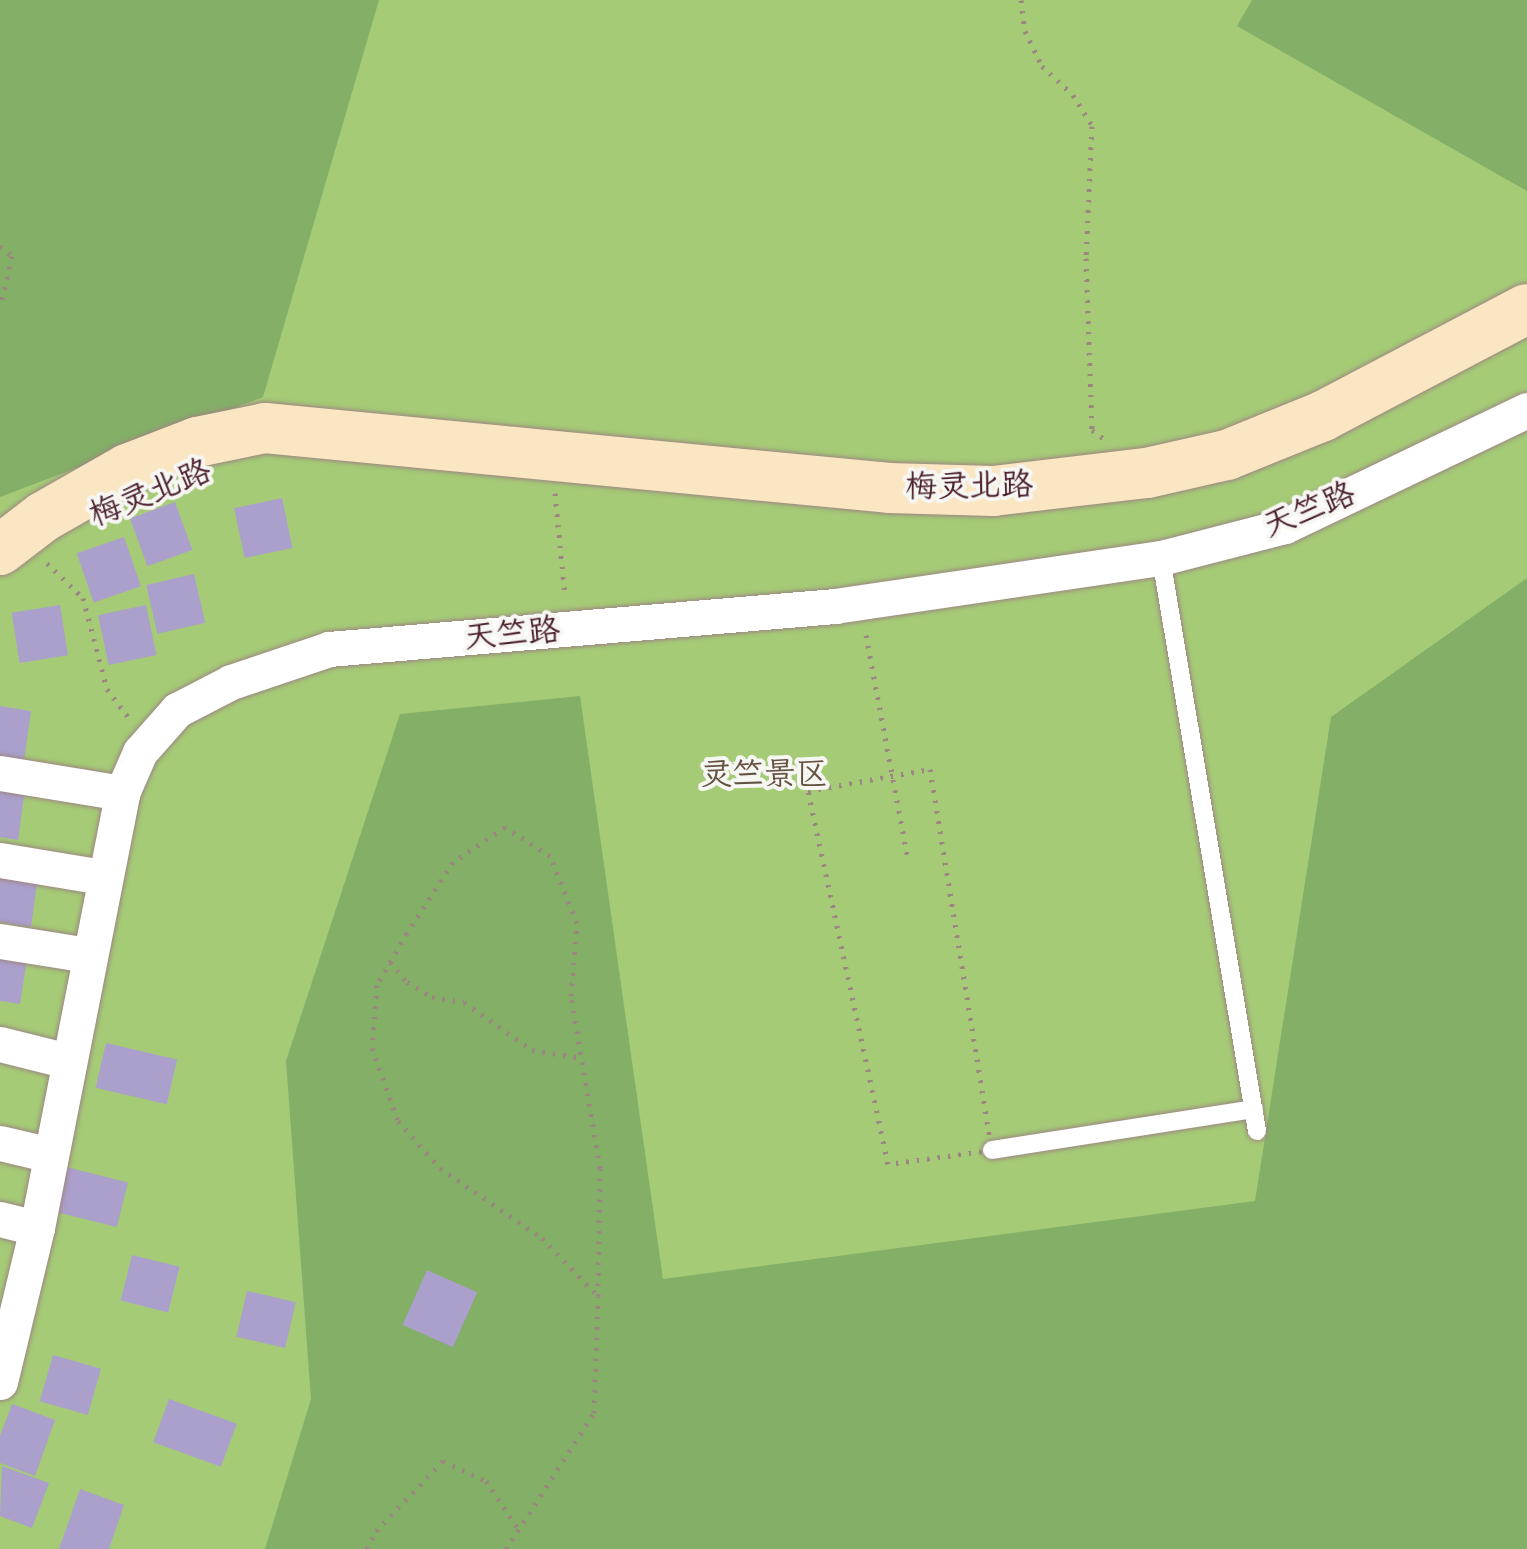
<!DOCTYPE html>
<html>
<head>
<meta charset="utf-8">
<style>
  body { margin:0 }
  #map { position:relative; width:1527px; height:1549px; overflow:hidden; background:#f0ecda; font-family:Pangolin,"LXGW WenKai TC",sans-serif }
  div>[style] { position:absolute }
  .green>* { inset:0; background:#a5cb76; transform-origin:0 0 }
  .forest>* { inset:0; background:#84af67 }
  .building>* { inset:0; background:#ab9fcc; transform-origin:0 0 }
  .path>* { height:5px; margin-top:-2.5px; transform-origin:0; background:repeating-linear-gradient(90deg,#9d8682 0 2.5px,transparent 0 10.5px) }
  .roads { filter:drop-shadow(0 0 2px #9d8682) drop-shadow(0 0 2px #9d8682) }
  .service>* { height:18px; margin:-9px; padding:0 9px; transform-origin:9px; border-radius:9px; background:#fff }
  .minor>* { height:35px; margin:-17.5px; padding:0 17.5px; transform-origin:17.5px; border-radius:17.5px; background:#fff }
  .secondary>* { height:50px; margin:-25px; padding:0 25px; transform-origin:25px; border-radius:25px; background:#fbe6c4 }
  span { translate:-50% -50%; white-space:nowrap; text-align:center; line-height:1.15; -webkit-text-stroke:8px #f6f6f2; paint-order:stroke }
  .street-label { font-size:32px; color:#4a1f2b }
  .park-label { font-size:32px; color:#655342 }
</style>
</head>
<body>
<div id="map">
  <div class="green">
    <i style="left:0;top:0;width:1527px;height:1549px"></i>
  </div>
  <div class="forest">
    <i style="clip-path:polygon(0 0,379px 0,263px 397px,0 497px)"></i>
    <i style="clip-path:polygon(1252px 0,1527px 0,1527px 191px,1237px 26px)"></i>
    <i style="clip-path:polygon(1527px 578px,1527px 1549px,265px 1549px,311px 1399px,286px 1061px,400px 714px,580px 696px,663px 1279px,1255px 1201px,1331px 717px)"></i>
  </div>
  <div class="building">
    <i style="left:282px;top:498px;width:51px;height:49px;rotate:78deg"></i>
    <i style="left:175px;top:502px;width:51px;height:48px;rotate:70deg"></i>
    <i style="left:124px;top:537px;width:52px;height:50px;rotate:71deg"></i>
    <i style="left:194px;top:574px;width:50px;height:49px;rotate:77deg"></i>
    <i style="left:60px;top:605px;width:51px;height:49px;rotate:81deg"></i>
    <i style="left:146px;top:605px;width:51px;height:49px;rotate:78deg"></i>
    <i style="clip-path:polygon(0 706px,31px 711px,24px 761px,0 758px)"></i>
    <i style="clip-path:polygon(0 786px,25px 789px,18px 840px,0 837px)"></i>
    <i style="clip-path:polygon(0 871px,38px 876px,31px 927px,0 922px)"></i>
    <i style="clip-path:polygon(0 953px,27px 958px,20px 1004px,0 1001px)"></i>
    <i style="left:106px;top:1043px;width:73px;height:46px;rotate:13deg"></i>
    <i style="left:58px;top:1165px;width:72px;height:46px;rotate:14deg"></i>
    <i style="left:132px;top:1255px;width:49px;height:47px;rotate:14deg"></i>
    <i style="left:427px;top:1270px;width:55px;height:60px;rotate:24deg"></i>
    <i style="left:247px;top:1291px;width:50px;height:47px;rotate:13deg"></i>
    <i style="left:53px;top:1355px;width:50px;height:48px;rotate:16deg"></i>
    <i style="left:169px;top:1399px;width:72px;height:46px;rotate:20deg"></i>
    <i style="clip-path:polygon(12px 1404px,55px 1420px,35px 1476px,0 1463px,0 1436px)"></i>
    <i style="clip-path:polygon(2px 1466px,49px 1483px,32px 1528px,0 1516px)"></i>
    <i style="clip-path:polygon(80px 1489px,124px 1505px,109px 1549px,59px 1549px)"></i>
  </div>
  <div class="path">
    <i style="left:1021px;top:0;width:31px;rotate:83deg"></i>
    <i style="left:1025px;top:31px;width:39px;rotate:64deg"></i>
    <i style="left:1042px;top:66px;width:42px;rotate:43.1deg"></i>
    <i style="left:1073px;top:95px;width:36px;rotate:58deg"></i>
    <i style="left:1092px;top:126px;width:132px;rotate:92.6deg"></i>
    <i style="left:1086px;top:258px;width:172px;rotate:88deg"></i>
    <i style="left:1092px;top:430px;width:14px;rotate:36deg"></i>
    <i style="left:0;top:246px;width:16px;rotate:40deg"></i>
    <i style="left:12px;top:256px;width:53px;rotate:103deg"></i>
    <i style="left:555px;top:493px;width:103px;rotate:84.5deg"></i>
    <i style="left:47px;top:563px;width:50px;rotate:44.2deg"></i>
    <i style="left:83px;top:598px;width:94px;rotate:75.2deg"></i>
    <i style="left:107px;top:689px;width:35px;rotate:53deg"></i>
    <i style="left:866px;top:635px;width:228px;rotate:79.4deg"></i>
    <i style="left:930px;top:769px;width:386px;rotate:80.8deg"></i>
    <i style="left:992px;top:1150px;width:105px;rotate:172.3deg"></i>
    <i style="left:888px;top:1164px;width:381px;rotate:-102.1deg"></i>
    <i style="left:808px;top:791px;width:124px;rotate:-10.2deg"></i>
    <i style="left:390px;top:962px;width:26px;rotate:50deg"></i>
    <i style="left:407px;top:982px;width:29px;rotate:31deg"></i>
    <i style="left:432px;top:997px;width:32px;rotate:9deg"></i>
    <i style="left:464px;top:1002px;width:83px;rotate:35.2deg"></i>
    <i style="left:532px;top:1050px;width:51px;rotate:9.1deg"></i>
    <i style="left:367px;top:1549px;width:20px;rotate:-63deg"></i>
    <i style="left:376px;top:1531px;width:97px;rotate:-46.3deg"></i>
    <i style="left:443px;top:1461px;width:47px;rotate:24.9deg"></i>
    <i style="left:486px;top:1481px;width:59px;rotate:56deg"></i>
    <i style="left:506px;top:1549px;width:162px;rotate:-57.1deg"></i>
    <i style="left:594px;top:1413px;width:117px;rotate:-88deg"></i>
    <i style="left:598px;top:1296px;width:128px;rotate:-89.1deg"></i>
    <i style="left:600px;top:1168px;width:174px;rotate:-99.6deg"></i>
    <i style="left:571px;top:996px;width:73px;rotate:-85.3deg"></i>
    <i style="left:577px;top:923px;width:72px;rotate:-111.9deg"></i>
    <i style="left:550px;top:856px;width:54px;rotate:-147.2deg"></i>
    <i style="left:505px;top:827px;width:63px;rotate:146.1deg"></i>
    <i style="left:453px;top:862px;width:85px;rotate:122.9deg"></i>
    <i style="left:407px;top:933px;width:60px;rotate:120deg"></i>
    <i style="left:377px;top:985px;width:63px;rotate:94.5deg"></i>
    <i style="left:372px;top:1048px;width:77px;rotate:70.4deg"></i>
    <i style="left:398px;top:1121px;width:63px;rotate:48.2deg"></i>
    <i style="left:440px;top:1168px;width:124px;rotate:34.5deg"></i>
    <i style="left:542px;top:1238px;width:81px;rotate:46deg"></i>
  </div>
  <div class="roads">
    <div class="service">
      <i style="left:1161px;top:558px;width:581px;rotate:80.49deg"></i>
      <i style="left:992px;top:1150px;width:265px;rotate:-8.9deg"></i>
    </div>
    <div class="minor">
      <i style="left:0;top:773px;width:124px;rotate:9.3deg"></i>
      <i style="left:0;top:860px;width:104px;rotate:9.4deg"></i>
      <i style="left:0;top:941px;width:89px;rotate:9deg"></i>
      <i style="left:0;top:1044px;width:70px;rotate:14deg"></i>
      <i style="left:0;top:1143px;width:52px;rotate:13.2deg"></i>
      <i style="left:0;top:1219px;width:38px;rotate:14deg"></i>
      <i style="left:0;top:1382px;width:158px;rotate:-76.5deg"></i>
      <i style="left:37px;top:1228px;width:443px;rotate:-78.9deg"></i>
      <i style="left:122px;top:793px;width:45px;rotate:-66.3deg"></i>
      <i style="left:140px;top:752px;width:56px;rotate:-48.6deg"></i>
      <i style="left:177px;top:710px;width:61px;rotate:-27.4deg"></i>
      <i style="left:231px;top:682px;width:103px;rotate:-18.6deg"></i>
      <i style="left:329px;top:649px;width:508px;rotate:-4.86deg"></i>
      <i style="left:835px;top:606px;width:330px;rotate:-8.4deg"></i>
      <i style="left:1161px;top:558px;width:128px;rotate:-14.5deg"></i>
      <i style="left:1285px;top:526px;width:268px;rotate:-25.6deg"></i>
    </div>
    <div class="secondary">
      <i style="left:0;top:550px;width:54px;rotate:-37.5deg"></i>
      <i style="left:43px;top:517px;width:97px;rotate:-29.7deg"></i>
      <i style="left:127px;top:469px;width:75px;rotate:-21.1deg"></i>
      <i style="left:197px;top:442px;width:69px;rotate:-11.6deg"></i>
      <i style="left:265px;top:428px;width:627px;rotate:5.49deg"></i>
      <i style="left:889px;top:488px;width:104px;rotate:1.7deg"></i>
      <i style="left:993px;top:491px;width:155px;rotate:-6.7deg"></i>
      <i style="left:1147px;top:473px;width:82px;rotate:-12.7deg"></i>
      <i style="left:1227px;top:455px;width:104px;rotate:-22.1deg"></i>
      <i style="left:1323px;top:416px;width:230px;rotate:-27.7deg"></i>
    </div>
  </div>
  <div class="street-label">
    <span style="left:969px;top:486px;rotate:-1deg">梅灵北路</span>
    <span style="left:150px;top:493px;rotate:-22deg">梅灵北路</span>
    <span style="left:1309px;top:510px;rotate:-22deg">天竺路</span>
    <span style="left:512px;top:634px;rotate:-5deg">天竺路</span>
  </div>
  <div class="park-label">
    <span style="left:764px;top:774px">灵竺景区</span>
  </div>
</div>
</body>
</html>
